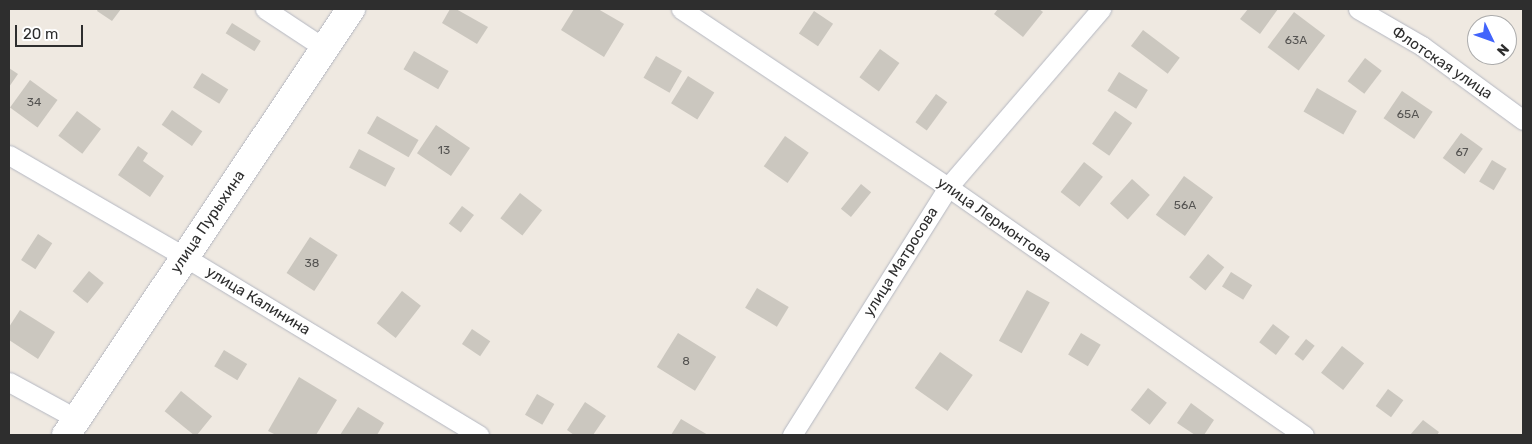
<!DOCTYPE html>
<html>
<head>
<meta charset="utf-8">
<style>
  body { margin:0 }
  #map { position:relative; width:1532px; height:444px; overflow:hidden; background:#efe9e1; font-family:Rubik,sans-serif }
  div>[style] { position:absolute }
  .building>* { inset:0; background:#cbc7bf; transform-origin:0 0 }
  .roads { filter:drop-shadow(0 0 1px #b4b7c1) drop-shadow(0 0 1px #b4b7c1) }
  .street>* { height:19px; margin:-9.5px; padding:0 9.5px; transform-origin:9.5px; border-radius:9.5px; background:#fff }
  .secondary>* { height:28px; margin:-14px; padding:0 14px; transform-origin:14px; border-radius:14px; background:#fff }
  span { translate:-50% -50%; white-space:nowrap; text-align:center; line-height:1.15; -webkit-text-stroke:4px #fff; paint-order:stroke }
  .number-label { font-size:12px; color:#555452 }
  .number-label span { -webkit-text-stroke-width:0 }
  .street-label { font-size:15px; color:#2e2e2e }
  .frame { position:absolute; inset:0; border:10px solid #2e2e2e; pointer-events:none }
  .north { position:absolute; left:1467px; top:15px; width:50px; height:50px; box-sizing:border-box; background:#fff; border:1px solid #ababab; border-radius:50%; rotate:132deg; font-size:14px; font-weight:700; line-height:20px; text-align:center; color:#2e2e2e }
  .north::after { content:''; display:block; margin:auto; width:18px; height:22px; background:#4264fb; clip-path:polygon(50% 0,100% 100%,50% 72%,0 100%) }
  .scale { position:absolute; left:15px; top:25px; width:68px; height:22px; box-sizing:border-box; border:2px solid #2e2e2e; border-top:0; padding-left:6px; font-size:15px; line-height:18px; white-space:nowrap; color:#2e2e2e; -webkit-text-stroke:4px #fff; paint-order:stroke }
</style>
</head>
<body>
<div id="map">
  <div class="building">
    <i style="clip-path:polygon(98px 9px,121px 9px,112px 21px,97px 11px)"></i>
    <i style="clip-path:polygon(450px 9px,456px 9px,488px 27px,477px 44px,442px 23px)"></i>
    <i style="clip-path:polygon(574px 9px,598px 9px,624px 24px,604px 57px,561px 30px)"></i>
    <i style="clip-path:polygon(998px 9px,1039px 9px,1043px 12px,1023px 37px,994px 14px)"></i>
    <i style="clip-path:polygon(1248px 9px,1278px 9px,1260px 34px,1240px 19px)"></i>
    <i style="left:814px;top:11px;width:23px;height:27px;rotate:34deg"></i>
    <i style="left:1294px;top:12px;width:39px;height:44px;rotate:37deg"></i>
    <i style="left:232px;top:23px;width:34px;height:12px;rotate:32deg"></i>
    <i style="left:1143px;top:30px;width:46px;height:20px;rotate:37deg"></i>
    <i style="left:880px;top:49px;width:24px;height:35px;rotate:36deg"></i>
    <i style="left:414px;top:51px;width:40px;height:21px;rotate:30deg"></i>
    <i style="left:656px;top:56px;width:30px;height:25px;rotate:30deg"></i>
    <i style="left:1365px;top:58px;width:21px;height:29px;rotate:37deg"></i>
    <i style="clip-path:polygon(9px 68px,18px 74px,9px 87px)"></i>
    <i style="left:1119px;top:72px;width:34px;height:22px;rotate:32deg"></i>
    <i style="left:202px;top:73px;width:31px;height:17px;rotate:32deg"></i>
    <i style="left:688px;top:76px;width:31px;height:32px;rotate:32deg"></i>
    <i style="left:30px;top:80px;width:34px;height:34px;rotate:36deg"></i>
    <i style="left:1317px;top:88px;width:46px;height:27px;rotate:30deg"></i>
    <i style="left:1402px;top:91px;width:37px;height:33px;rotate:34deg"></i>
    <i style="left:936px;top:94px;width:14px;height:35px;rotate:36deg"></i>
    <i style="left:172px;top:110px;width:37px;height:18px;rotate:35deg"></i>
    <i style="left:77px;top:111px;width:30px;height:31px;rotate:37deg"></i>
    <i style="left:1115px;top:111px;width:21px;height:40px;rotate:35deg"></i>
    <i style="left:377px;top:116px;width:48px;height:20px;rotate:30deg"></i>
    <i style="left:436px;top:125px;width:41px;height:34px;rotate:34deg"></i>
    <i style="left:1461px;top:133px;width:27px;height:31px;rotate:36deg"></i>
    <i style="left:785px;top:136px;width:29px;height:37px;rotate:35deg"></i>
    <i style="clip-path:polygon(138px 146px,148px 153px,143px 161px,164px 176px,150px 197px,118px 175px)"></i>
    <i style="left:359px;top:149px;width:41px;height:21px;rotate:28deg"></i>
    <i style="left:1492px;top:160px;width:17px;height:25px;rotate:31deg"></i>
    <i style="left:1084px;top:162px;width:24px;height:38px;rotate:38deg"></i>
    <i style="left:1184px;top:176px;width:36px;height:48px;rotate:36deg"></i>
    <i style="left:1132px;top:179px;width:24px;height:33px;rotate:42deg"></i>
    <i style="left:861px;top:184px;width:13px;height:32px;rotate:39deg"></i>
    <i style="left:520px;top:193px;width:28px;height:32px;rotate:38deg"></i>
    <i style="left:462px;top:206px;width:15px;height:22px;rotate:37deg"></i>
    <i style="left:38px;top:234px;width:17px;height:31px;rotate:33deg"></i>
    <i style="left:310px;top:237px;width:33px;height:43px;rotate:33deg"></i>
    <i style="left:1208px;top:254px;width:21px;height:30px;rotate:39deg"></i>
    <i style="left:89px;top:271px;width:19px;height:26px;rotate:39deg"></i>
    <i style="left:1231px;top:272px;width:25px;height:17px;rotate:32deg"></i>
    <i style="left:757px;top:288px;width:37px;height:23px;rotate:31deg"></i>
    <i style="left:1027px;top:290px;width:26px;height:58px;rotate:29deg"></i>
    <i style="left:402px;top:291px;width:24px;height:41px;rotate:38deg"></i>
    <i style="clip-path:polygon(20px 310px,55px 332px,38px 359px,9px 340px,9px 327px)"></i>
    <i style="left:1273px;top:324px;width:21px;height:23px;rotate:37deg"></i>
    <i style="left:472px;top:329px;width:22px;height:18px;rotate:34deg"></i>
    <i style="left:678px;top:333px;width:45px;height:40px;rotate:32deg"></i>
    <i style="left:1081px;top:333px;width:23px;height:25px;rotate:31deg"></i>
    <i style="left:1306px;top:339px;width:11px;height:19px;rotate:38deg"></i>
    <i style="left:1342px;top:346px;width:28px;height:34px;rotate:38deg"></i>
    <i style="left:224px;top:350px;width:27px;height:19px;rotate:31deg"></i>
    <i style="left:940px;top:352px;width:40px;height:44px;rotate:35deg"></i>
    <i style="clip-path:polygon(299px 377px,337px 400px,316px 435px,276px 435px,268px 431px)"></i>
    <i style="left:1148px;top:388px;width:24px;height:28px;rotate:38deg"></i>
    <i style="left:1388px;top:389px;width:19px;height:21px;rotate:36deg"></i>
    <i style="left:181px;top:391px;width:40px;height:26px;rotate:39deg"></i>
    <i style="left:537px;top:394px;width:20px;height:24px;rotate:30deg"></i>
    <i style="clip-path:polygon(585px 402px,606px 416px,593px 435px,574px 435px,567px 430px)"></i>
    <i style="clip-path:polygon(1191px 403px,1214px 420px,1204px 435px,1195px 435px,1177px 423px)"></i>
    <i style="clip-path:polygon(358px 407px,384px 423px,377px 435px,340px 435px)"></i>
    <i style="clip-path:polygon(681px 419px,708px 435px,671px 435px)"></i>
    <i style="clip-path:polygon(1423px 420px,1439px 432px,1437px 435px,1410px 435px)"></i>
  </div>
  <div class="roads">
    <div class="street">
      <i style="left:265px;top:9px;width:71px;rotate:33.5deg"></i>
      <i style="left:681px;top:9px;width:321px;rotate:33.7deg"></i>
      <i style="left:948px;top:187px;width:434px;rotate:34.9deg"></i>
      <i style="left:1358px;top:9px;width:74px;rotate:30deg"></i>
      <i style="left:1422px;top:46px;width:125px;rotate:36.2deg"></i>
      <i style="left:9px;top:155px;width:203px;rotate:30.1deg"></i>
      <i style="left:185px;top:257px;width:344px;rotate:31.2deg"></i>
      <i style="left:9px;top:382px;width:77px;rotate:28.6deg"></i>
      <i style="left:792px;top:435px;width:293px;rotate:-57.8deg"></i>
      <i style="left:948px;top:187px;width:235px;rotate:-49.3deg"></i>
    </div>
    <div class="secondary">
      <i style="left:66px;top:435px;width:513px;rotate:-56.22deg"></i>
    </div>
  </div>
  <div class="number-label">
    <span style="left:1296px;top:41px">63А</span>
    <span style="left:34px;top:103px">34</span>
    <span style="left:1408px;top:115px">65А</span>
    <span style="left:444px;top:151px">13</span>
    <span style="left:1462px;top:153px">67</span>
    <span style="left:1185px;top:206px">56А</span>
    <span style="left:312px;top:264px">38</span>
    <span style="left:686px;top:362px">8</span>
  </div>
  <div class="street-label">
    <span style="left:1442px;top:63px;rotate:34deg">Флотская улица</span>
    <span style="left:994px;top:220px;rotate:35deg">улица Лермонтова</span>
    <span style="left:208px;top:222px;rotate:-56deg">улица Пурыхина</span>
    <span style="left:901px;top:262px;rotate:-58deg">улица Матросова</span>
    <span style="left:258px;top:301px;rotate:31deg">улица Калинина</span>
  </div>
  <div class="frame"></div>
  <div class="north">N</div>
  <div class="scale">20 m</div>
</div>
</body>
</html>
